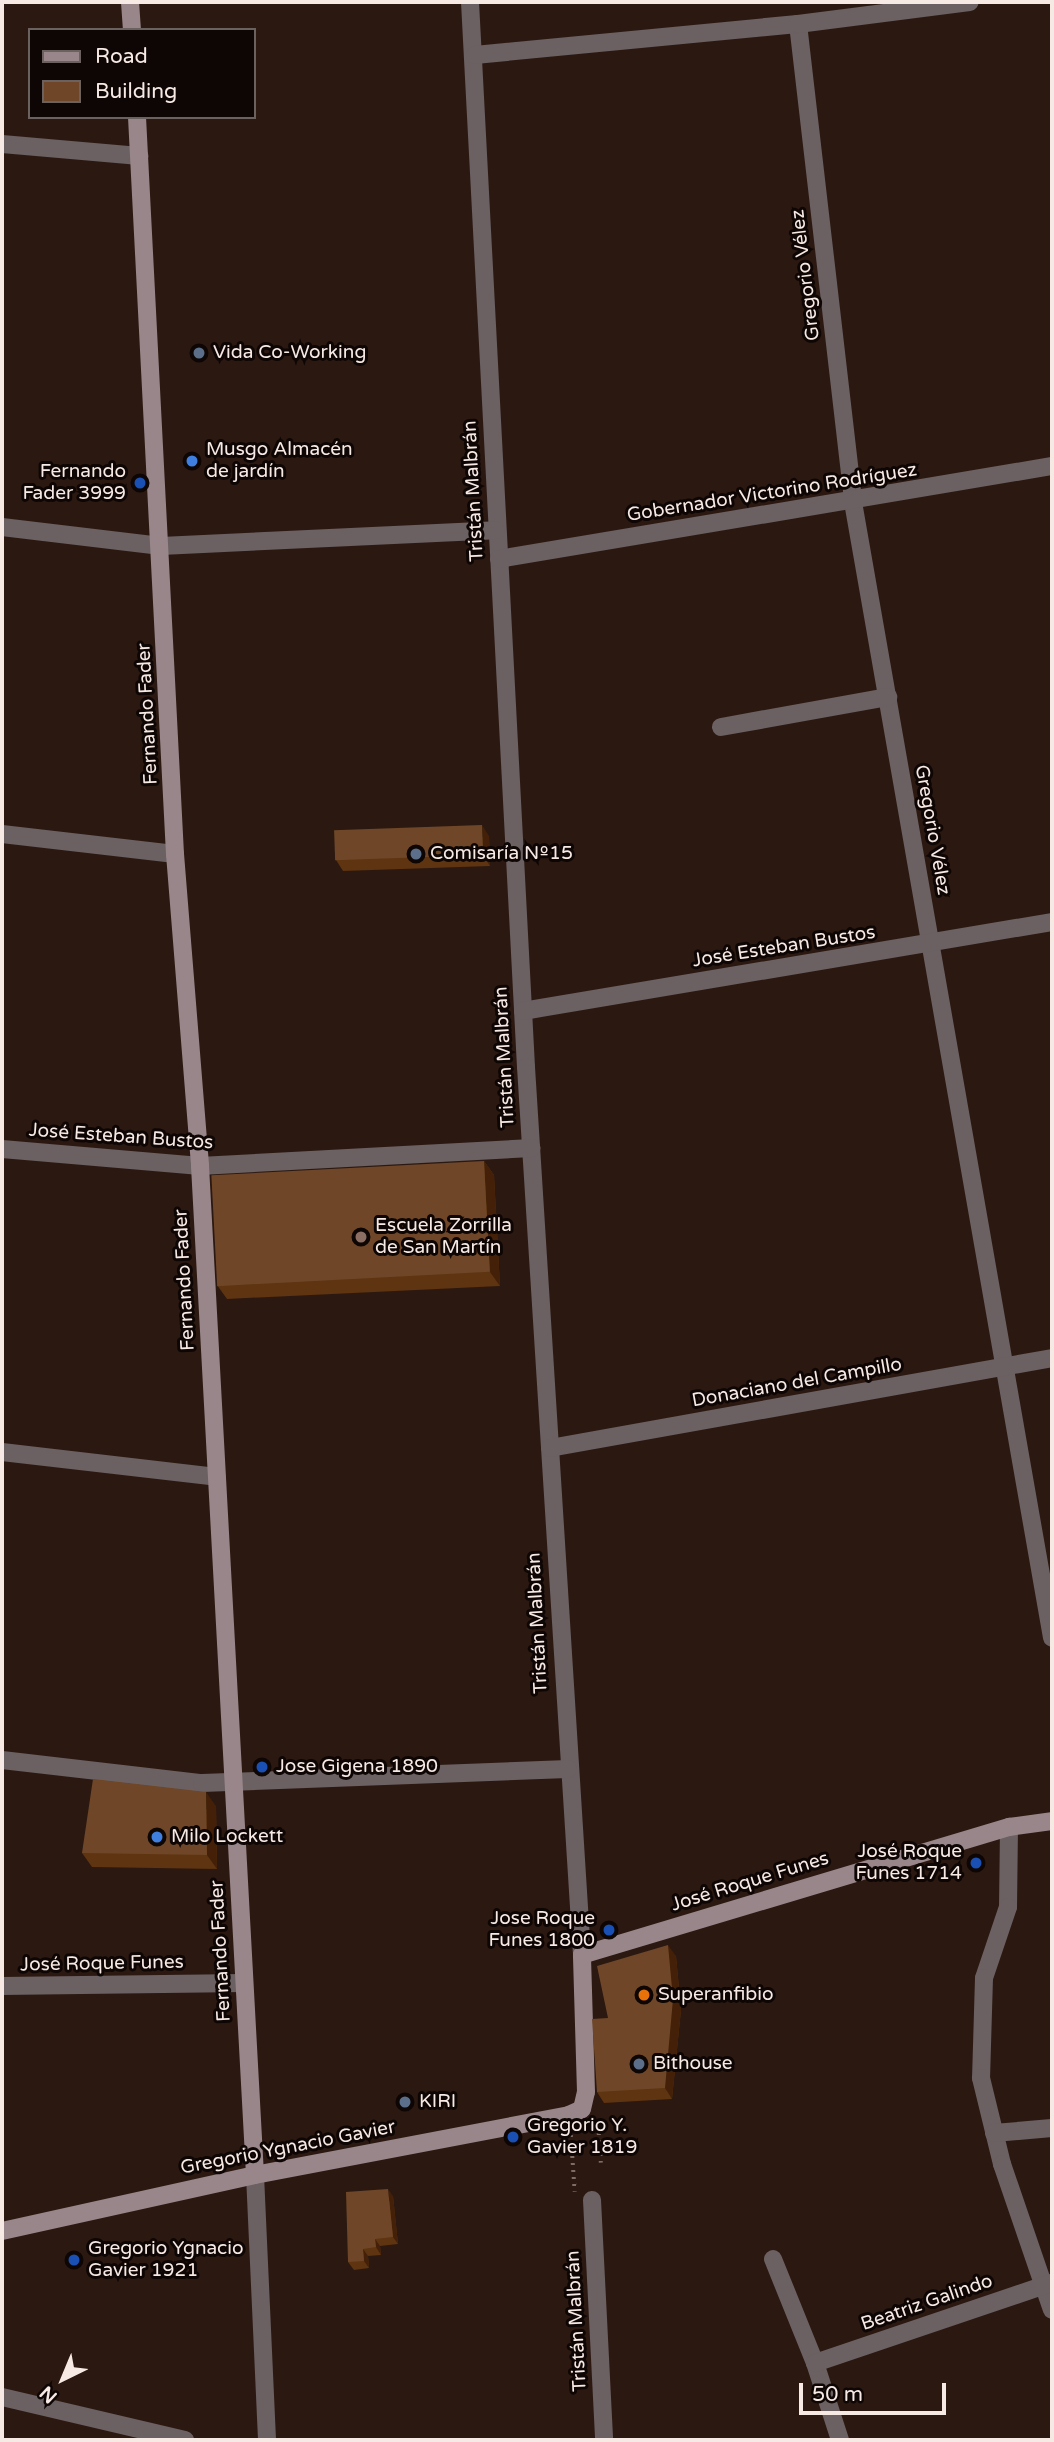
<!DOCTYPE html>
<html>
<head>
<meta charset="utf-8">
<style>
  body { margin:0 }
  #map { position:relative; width:1054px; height:2442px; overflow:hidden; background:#2b1811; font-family:"Varela Round",sans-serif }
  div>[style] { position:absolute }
  .path>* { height:3.5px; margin-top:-1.75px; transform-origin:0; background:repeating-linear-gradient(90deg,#7e6d66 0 2px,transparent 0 7px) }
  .street>* { height:18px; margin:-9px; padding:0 9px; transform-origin:9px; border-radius:9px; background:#6b6062 }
  .secondary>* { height:18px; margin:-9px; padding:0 9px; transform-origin:9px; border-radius:9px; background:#98868a }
  .wall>* { inset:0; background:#5e3411 }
  .shaded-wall>* { inset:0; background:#432007 }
  .building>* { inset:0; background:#6f4728; transform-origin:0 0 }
  .dots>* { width:19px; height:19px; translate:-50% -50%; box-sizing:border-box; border:4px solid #0d0604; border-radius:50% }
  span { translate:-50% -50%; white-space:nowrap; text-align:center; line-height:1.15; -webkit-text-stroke:6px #0d0604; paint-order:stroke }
  .street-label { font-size:19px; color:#f7e9e4 }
  .poi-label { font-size:19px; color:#f7e9e4 }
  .left { translate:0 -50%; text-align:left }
  .right { translate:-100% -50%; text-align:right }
  .frame { position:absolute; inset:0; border:4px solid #f7e9e4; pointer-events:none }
  .legend { position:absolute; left:28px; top:28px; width:228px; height:91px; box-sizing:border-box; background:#0d0604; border:2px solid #6b615e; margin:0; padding:9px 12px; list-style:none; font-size:21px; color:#f7e9e4 }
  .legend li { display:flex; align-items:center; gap:14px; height:35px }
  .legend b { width:35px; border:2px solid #6b615e }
  .north { position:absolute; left:28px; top:2344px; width:70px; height:70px; -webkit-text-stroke:5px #0d0604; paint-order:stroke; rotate:223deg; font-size:19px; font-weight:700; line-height:28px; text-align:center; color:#f7e9e4 }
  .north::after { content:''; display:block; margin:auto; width:24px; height:32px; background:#f7e9e4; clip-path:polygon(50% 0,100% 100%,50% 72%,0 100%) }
  .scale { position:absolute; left:799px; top:2383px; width:147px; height:32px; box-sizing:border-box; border:4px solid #f7e9e4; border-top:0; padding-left:9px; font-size:21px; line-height:24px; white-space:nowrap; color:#f7e9e4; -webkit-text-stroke:5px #0d0604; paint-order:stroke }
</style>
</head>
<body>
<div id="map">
  <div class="path">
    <i style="left:599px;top:2133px;width:30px;rotate:86deg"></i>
    <i style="left:571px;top:2135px;width:57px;rotate:86deg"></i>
  </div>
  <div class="street">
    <i style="left:470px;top:2px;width:1066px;rotate:86.99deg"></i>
    <i style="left:526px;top:1067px;width:890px;rotate:86.39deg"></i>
    <i style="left:798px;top:24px;width:481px;rotate:83.4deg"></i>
    <i style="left:853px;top:502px;width:1153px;rotate:80.06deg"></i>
    <i style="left:475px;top:55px;width:324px;rotate:-5.5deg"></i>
    <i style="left:798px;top:24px;width:173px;rotate:-7.3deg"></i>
    <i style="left:2px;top:144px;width:138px;rotate:5deg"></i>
    <i style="left:2px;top:527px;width:160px;rotate:6.8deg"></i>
    <i style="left:161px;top:546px;width:335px;rotate:-2.7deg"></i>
    <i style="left:499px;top:559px;width:561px;rotate:-9.55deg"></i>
    <i style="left:721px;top:727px;width:170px;rotate:-10.2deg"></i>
    <i style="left:2px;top:834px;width:174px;rotate:6.6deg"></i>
    <i style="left:523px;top:1011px;width:536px;rotate:-9.55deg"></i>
    <i style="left:2px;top:1149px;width:199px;rotate:4.9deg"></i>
    <i style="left:200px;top:1166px;width:332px;rotate:-3.1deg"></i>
    <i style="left:550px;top:1448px;width:510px;rotate:-10.16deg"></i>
    <i style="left:2px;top:1452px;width:216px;rotate:6.6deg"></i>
    <i style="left:2px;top:1760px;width:201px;rotate:6.6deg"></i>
    <i style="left:202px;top:1783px;width:366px;rotate:-2.2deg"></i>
    <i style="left:1009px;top:1827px;width:80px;rotate:90.7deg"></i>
    <i style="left:1008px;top:1907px;width:75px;rotate:108.7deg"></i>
    <i style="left:984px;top:1978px;width:100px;rotate:91.7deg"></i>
    <i style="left:981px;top:2078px;width:89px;rotate:76.3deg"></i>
    <i style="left:1002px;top:2164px;width:154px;rotate:71.1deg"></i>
    <i style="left:2px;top:1986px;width:242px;rotate:-0.7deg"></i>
    <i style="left:994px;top:2133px;width:58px;rotate:-4.9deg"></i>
    <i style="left:255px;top:2175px;width:265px;rotate:87.4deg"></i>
    <i style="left:592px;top:2200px;width:240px;rotate:87.1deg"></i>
    <i style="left:773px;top:2259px;width:112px;rotate:68deg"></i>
    <i style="left:815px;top:2363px;width:81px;rotate:72deg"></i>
    <i style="left:815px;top:2363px;width:250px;rotate:-18.7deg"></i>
    <i style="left:2px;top:2397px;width:188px;rotate:13.2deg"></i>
  </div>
  <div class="secondary">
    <i style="left:130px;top:2px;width:28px;rotate:86deg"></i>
    <i style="left:137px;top:117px;width:738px;rotate:87.05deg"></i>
    <i style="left:175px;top:854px;width:313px;rotate:85.4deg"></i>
    <i style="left:200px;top:1166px;width:1010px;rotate:86.88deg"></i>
    <i style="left:2px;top:2231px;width:259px;rotate:-12.5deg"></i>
    <i style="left:255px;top:2175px;width:320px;rotate:-10.8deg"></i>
    <i style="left:569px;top:2115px;width:14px;rotate:-25deg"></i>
    <i style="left:582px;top:2109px;width:17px;rotate:-77deg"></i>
    <i style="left:586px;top:2092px;width:137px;rotate:-91.7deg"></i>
    <i style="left:582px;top:1955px;width:446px;rotate:-16.7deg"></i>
    <i style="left:1009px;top:1827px;width:43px;rotate:-7.9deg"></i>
  </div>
  <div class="wall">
    <i style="clip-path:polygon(489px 836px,490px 866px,343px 871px,336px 860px)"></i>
    <i style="clip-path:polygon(484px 1161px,494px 1175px,500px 1286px,227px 1299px,217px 1285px)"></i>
    <i style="clip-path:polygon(216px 1806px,217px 1869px,92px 1867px,82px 1853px)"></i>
    <i style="clip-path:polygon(676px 1956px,681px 2010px,672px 2099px,604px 2103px,597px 2092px)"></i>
    <i style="clip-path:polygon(393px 2196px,398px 2244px,380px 2246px,381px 2255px,368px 2256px,369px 2268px,354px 2270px,348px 2262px)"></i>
  </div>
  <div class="shaded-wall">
    <i style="clip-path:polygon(482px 825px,489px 836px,490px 866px,483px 855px)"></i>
    <i style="clip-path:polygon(484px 1161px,494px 1175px,500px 1286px,490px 1272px)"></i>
    <i style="clip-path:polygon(206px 1792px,216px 1806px,217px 1869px,207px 1855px)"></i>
    <i style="clip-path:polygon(668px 1945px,676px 1956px,681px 2010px,672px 2099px,665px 2088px)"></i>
    <i style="clip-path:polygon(388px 2189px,393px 2196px,398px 2244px,393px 2237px)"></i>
    <i style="clip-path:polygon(375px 2239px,380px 2246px,381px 2255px,376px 2247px)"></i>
    <i style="clip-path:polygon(363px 2249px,368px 2256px,369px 2268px,364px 2261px)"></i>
  </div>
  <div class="building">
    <i style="left:482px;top:825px;width:30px;height:148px;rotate:88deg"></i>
    <i style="left:484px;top:1161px;width:111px;height:273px;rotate:87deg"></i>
    <i style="clip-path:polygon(93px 1779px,206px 1792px,207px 1855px,82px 1853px)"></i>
    <i style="clip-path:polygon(668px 1945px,673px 1999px,665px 2088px,597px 2092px,592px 2019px,608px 2018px,597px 1966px)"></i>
    <i style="clip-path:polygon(388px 2189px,393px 2237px,375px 2239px,376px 2247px,363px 2249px,364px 2261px,348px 2262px,346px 2192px)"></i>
  </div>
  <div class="dots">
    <i style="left:199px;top:353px;background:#5c6f8a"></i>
    <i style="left:192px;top:461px;background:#3f7fe0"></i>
    <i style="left:140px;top:483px;background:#1a4fb4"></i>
    <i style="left:416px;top:854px;background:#5c6f8a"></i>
    <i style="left:361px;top:1237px;background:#8d6e63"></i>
    <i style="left:262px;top:1767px;background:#1a4fb4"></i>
    <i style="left:157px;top:1837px;background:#3f7fe0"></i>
    <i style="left:976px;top:1863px;background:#1a4fb4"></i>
    <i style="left:609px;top:1930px;background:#1a4fb4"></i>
    <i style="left:644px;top:1995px;background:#e8710a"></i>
    <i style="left:639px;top:2064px;background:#5c6f8a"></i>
    <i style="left:405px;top:2102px;background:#5c6f8a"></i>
    <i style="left:513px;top:2137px;background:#1a4fb4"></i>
    <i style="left:74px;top:2260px;background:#1a4fb4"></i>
  </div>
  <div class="street-label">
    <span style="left:806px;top:275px;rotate:-97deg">Gregorio Vélez</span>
    <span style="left:474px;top:491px;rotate:-93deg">Tristán Malbrán</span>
    <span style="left:772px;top:493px;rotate:-9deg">Gobernador Victorino Rodríguez</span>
    <span style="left:148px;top:714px;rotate:-93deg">Fernando Fader</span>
    <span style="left:932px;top:830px;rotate:80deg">Gregorio Vélez</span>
    <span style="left:784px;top:947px;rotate:-9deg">José Esteban Bustos</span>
    <span style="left:505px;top:1057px;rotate:-93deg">Tristán Malbrán</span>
    <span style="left:121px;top:1137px;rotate:4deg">José Esteban Bustos</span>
    <span style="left:185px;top:1280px;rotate:-93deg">Fernando Fader</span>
    <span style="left:797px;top:1383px;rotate:-10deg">Donaciano del Campillo</span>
    <span style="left:538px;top:1623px;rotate:-93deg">Tristán Malbrán</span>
    <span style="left:750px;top:1882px;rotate:-17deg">José Roque Funes</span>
    <span style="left:221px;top:1951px;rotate:-93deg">Fernando Fader</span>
    <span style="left:102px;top:1964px;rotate:-1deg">José Roque Funes</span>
    <span style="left:288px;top:2148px;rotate:-11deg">Gregorio Ygnacio Gavier</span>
    <span style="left:927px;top:2303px;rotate:-19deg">Beatriz Galindo</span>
    <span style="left:577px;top:2321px;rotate:-93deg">Tristán Malbrán</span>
  </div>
  <div class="poi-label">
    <span class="left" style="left:213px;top:353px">Vida Co-Working</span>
    <span class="left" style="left:206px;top:461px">Musgo Almacén<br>de jardín</span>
    <span class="right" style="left:126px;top:483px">Fernando<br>Fader 3999</span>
    <span class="left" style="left:430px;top:854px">Comisaría Nº15</span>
    <span class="left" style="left:375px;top:1237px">Escuela Zorrilla<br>de San Martín</span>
    <span class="left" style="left:276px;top:1767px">Jose Gigena 1890</span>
    <span class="left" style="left:171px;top:1837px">Milo Lockett</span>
    <span class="right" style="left:962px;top:1863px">José Roque<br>Funes 1714</span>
    <span class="right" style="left:595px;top:1930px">Jose Roque<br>Funes 1800</span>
    <span class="left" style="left:658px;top:1995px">Superanfibio</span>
    <span class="left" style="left:653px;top:2064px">Bithouse</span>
    <span class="left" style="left:419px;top:2102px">KIRI</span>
    <span class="left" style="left:527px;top:2137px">Gregorio Y.<br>Gavier 1819</span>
    <span class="left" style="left:88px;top:2260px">Gregorio Ygnacio<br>Gavier 1921</span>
  </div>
  <div class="frame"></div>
  <ul class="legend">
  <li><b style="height:9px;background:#98868a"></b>Road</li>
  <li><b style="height:19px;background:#6f4728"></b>Building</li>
  </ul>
  <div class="north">N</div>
  <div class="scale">50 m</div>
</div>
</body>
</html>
